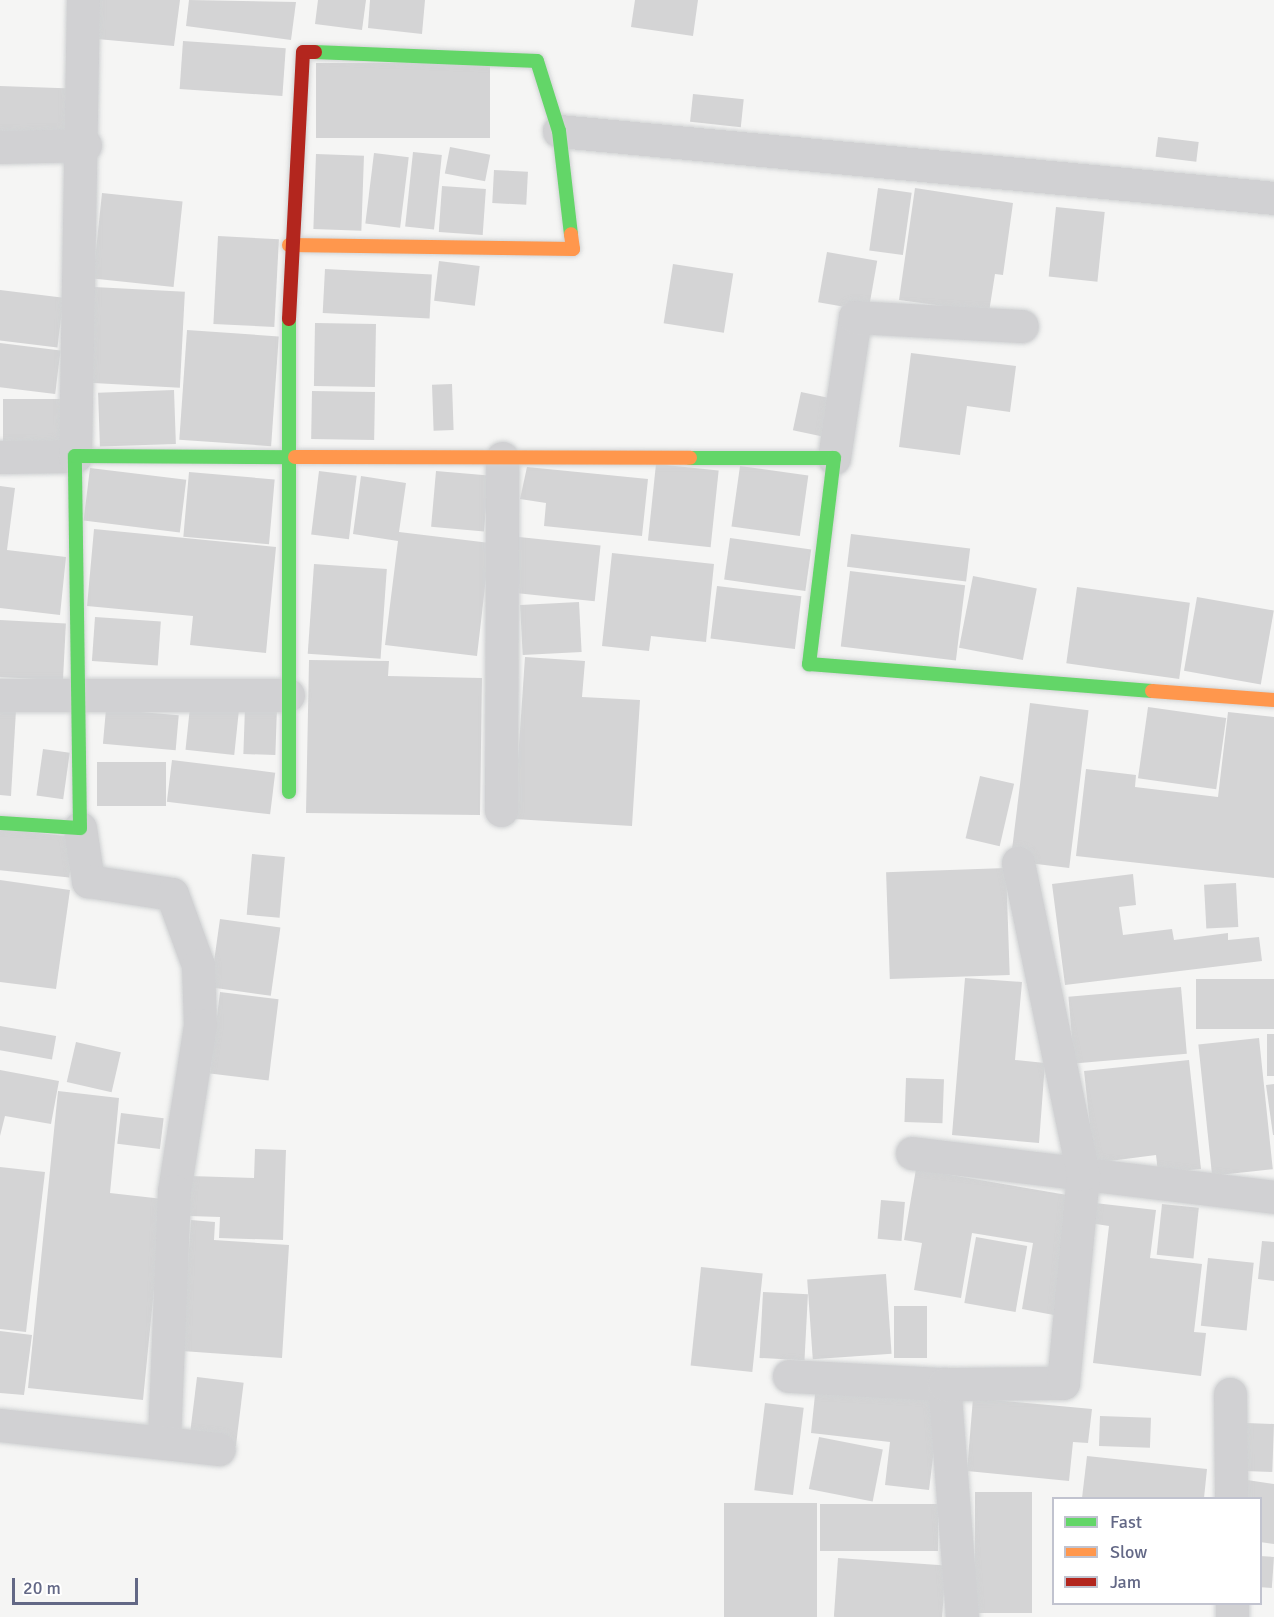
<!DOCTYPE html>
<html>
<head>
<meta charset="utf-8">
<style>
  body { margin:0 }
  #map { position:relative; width:1274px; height:1617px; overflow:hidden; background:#f5f5f4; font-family:Signika,sans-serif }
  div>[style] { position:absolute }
  .building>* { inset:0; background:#d4d4d5; transform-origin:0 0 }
  .roads { filter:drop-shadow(0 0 2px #d1d3d4) drop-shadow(0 0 2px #d1d3d4) }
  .street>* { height:33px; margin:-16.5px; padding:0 16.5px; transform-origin:16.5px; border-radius:16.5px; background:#d1d1d3 }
  .fast>* { height:14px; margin:-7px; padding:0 7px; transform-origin:7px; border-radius:7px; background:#63d668 }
  .slow>* { height:14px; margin:-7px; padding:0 7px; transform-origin:7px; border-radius:7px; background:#ff974d }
  .jam>* { height:14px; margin:-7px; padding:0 7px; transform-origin:7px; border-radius:7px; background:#b3261e }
  span { translate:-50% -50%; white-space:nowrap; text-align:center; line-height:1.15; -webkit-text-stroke:6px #fff; paint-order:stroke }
  .legend { position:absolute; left:1052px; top:1497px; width:210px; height:108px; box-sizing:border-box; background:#fff; border:2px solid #c1c3cf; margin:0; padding:8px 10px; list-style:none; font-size:18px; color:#636886 }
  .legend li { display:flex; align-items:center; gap:12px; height:30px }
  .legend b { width:30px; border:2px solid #c1c3cf }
  .scale { position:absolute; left:12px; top:1578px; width:126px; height:27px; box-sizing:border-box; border:3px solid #636886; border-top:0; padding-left:8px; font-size:18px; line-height:21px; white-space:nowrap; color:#636886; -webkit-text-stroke:4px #fff; paint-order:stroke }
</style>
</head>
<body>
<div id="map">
  <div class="building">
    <i style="clip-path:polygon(100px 0,180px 0,174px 46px,97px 39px)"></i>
    <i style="clip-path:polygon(189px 0,296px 2px,291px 40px,186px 26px)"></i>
    <i style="clip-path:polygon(318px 0,366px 0,362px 30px,315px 24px)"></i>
    <i style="clip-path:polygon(370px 0,425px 0,422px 34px,368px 28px)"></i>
    <i style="clip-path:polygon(635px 0,698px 0,693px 36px,631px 27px)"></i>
    <i style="left:183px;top:41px;width:103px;height:48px;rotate:4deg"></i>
    <i style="left:316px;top:63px;width:174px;height:75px"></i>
    <i style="left:0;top:86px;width:72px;height:47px;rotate:2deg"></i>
    <i style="left:693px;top:94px;width:51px;height:28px;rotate:6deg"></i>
    <i style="left:1158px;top:137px;width:41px;height:20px;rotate:7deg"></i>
    <i style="left:450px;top:147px;width:41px;height:27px;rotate:11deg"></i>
    <i style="left:413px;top:152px;width:29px;height:75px;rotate:6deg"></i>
    <i style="left:374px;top:153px;width:35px;height:71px;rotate:7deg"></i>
    <i style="left:316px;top:154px;width:48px;height:75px;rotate:2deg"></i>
    <i style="left:494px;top:170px;width:34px;height:33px;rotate:3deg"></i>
    <i style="left:442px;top:186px;width:44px;height:46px;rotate:4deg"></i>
    <i style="left:878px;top:188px;width:34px;height:63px;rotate:8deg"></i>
    <i style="clip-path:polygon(915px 188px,1013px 203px,1003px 275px,995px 274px,989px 312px,899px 300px)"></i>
    <i style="left:102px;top:193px;width:81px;height:86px;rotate:6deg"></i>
    <i style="left:1056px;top:207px;width:49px;height:70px;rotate:6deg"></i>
    <i style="left:218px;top:236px;width:61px;height:88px;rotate:3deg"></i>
    <i style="left:827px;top:252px;width:51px;height:51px;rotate:10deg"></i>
    <i style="left:439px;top:261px;width:41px;height:40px;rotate:7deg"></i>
    <i style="left:673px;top:264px;width:61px;height:60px;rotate:9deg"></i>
    <i style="left:325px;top:269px;width:107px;height:44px;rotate:3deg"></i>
    <i style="left:94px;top:287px;width:91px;height:96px;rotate:3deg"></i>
    <i style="left:0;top:290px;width:64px;height:50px;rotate:7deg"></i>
    <i style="left:315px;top:323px;width:61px;height:63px;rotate:1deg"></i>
    <i style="left:187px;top:330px;width:92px;height:110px;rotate:4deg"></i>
    <i style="left:0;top:343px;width:61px;height:44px;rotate:7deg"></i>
    <i style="clip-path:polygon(911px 353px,1016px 366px,1010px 412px,967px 406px,960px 455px,899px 447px)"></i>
    <i style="left:452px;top:384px;width:46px;height:20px;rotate:88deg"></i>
    <i style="left:174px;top:390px;width:54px;height:76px;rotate:88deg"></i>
    <i style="left:312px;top:391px;width:63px;height:48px;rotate:1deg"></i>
    <i style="left:801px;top:392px;width:35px;height:39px;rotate:12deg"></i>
    <i style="left:61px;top:399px;width:43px;height:58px;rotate:90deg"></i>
    <i style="left:656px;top:464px;width:63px;height:77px;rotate:6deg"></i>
    <i style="left:740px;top:466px;width:69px;height:61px;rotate:8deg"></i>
    <i style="clip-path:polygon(527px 467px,648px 479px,642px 536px,544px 526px,546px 503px,520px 499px)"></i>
    <i style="left:90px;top:468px;width:97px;height:53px;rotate:7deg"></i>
    <i style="left:319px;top:471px;width:38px;height:64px;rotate:7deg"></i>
    <i style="left:436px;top:471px;width:53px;height:56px;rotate:5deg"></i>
    <i style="left:189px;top:472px;width:86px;height:65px;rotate:5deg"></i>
    <i style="clip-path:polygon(361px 476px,406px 483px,399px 532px,490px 543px,477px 656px,385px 645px,398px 541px,353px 534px)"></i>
    <i style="clip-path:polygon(0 486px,15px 488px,7px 550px,66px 557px,60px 615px,0 608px)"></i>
    <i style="clip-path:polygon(94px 529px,276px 547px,266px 653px,190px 645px,193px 616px,87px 606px)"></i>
    <i style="left:851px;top:534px;width:120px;height:33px;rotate:7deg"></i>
    <i style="left:519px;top:537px;width:82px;height:56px;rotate:6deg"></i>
    <i style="left:730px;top:538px;width:82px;height:42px;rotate:8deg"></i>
    <i style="clip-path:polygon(612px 553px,714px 564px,706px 642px,651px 636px,649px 651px,602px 646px)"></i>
    <i style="left:314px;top:564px;width:73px;height:90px;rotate:4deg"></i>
    <i style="left:850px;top:571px;width:116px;height:76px;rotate:7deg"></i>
    <i style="left:973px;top:576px;width:65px;height:73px;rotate:11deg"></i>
    <i style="left:717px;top:586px;width:85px;height:53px;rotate:7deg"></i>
    <i style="left:1077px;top:587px;width:114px;height:77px;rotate:8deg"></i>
    <i style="left:1197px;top:597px;width:78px;height:75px;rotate:10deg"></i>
    <i style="left:579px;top:602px;width:50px;height:59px;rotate:87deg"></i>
    <i style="left:95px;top:617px;width:66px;height:44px;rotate:4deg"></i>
    <i style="left:0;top:620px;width:66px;height:57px;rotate:3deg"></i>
    <i style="clip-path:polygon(525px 657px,585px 661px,582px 697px,640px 700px,632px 826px,514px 819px)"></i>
    <i style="clip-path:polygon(309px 660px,389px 661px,388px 676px,482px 678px,480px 815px,306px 813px)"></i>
    <i style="left:1030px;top:703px;width:59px;height:159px;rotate:7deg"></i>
    <i style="left:190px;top:707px;width:49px;height:43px;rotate:6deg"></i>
    <i style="left:245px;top:707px;width:32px;height:47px;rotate:2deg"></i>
    <i style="left:1148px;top:707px;width:79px;height:72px;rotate:8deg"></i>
    <i style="clip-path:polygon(0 708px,16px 710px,11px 796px,0 795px)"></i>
    <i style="left:106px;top:709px;width:73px;height:35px;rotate:5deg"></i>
    <i style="clip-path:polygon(1228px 712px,1274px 717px,1274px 878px,1076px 856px,1086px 769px,1136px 775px,1135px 787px,1218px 797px)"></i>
    <i style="left:43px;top:749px;width:27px;height:47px;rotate:8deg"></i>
    <i style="left:172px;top:760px;width:104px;height:42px;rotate:7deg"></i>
    <i style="left:166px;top:762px;width:44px;height:69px;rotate:90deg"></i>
    <i style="left:980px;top:776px;width:35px;height:64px;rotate:13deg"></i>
    <i style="left:0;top:829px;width:74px;height:41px;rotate:6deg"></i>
    <i style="left:252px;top:854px;width:33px;height:61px;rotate:5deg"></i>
    <i style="left:1006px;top:868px;width:107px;height:120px;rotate:88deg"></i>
    <i style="clip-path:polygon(1133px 874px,1136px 905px,1119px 907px,1123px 935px,1172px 929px,1174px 940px,1228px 933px,1228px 940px,1259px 937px,1262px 961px,1065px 985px,1052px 884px)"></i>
    <i style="clip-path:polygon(0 880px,70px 890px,56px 989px,0 982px)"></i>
    <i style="left:1236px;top:883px;width:44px;height:32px;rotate:87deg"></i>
    <i style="left:220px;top:919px;width:61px;height:69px;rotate:8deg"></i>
    <i style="clip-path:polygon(965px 978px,1022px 982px,1015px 1060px,1045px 1063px,1039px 1143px,952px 1135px)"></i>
    <i style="left:1274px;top:979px;width:50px;height:78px;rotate:90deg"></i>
    <i style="left:1181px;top:987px;width:67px;height:113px;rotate:85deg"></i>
    <i style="left:220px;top:992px;width:59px;height:82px;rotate:7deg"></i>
    <i style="left:0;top:1026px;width:57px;height:24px;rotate:10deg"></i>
    <i style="left:1267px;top:1034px;width:7px;height:42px"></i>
    <i style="left:1259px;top:1038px;width:132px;height:61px;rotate:84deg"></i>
    <i style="left:76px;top:1042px;width:46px;height:41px;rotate:13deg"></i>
    <i style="clip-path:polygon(1189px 1060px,1201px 1169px,1158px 1173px,1156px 1155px,1094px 1163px,1084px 1071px)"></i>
    <i style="clip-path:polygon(0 1070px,59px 1081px,51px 1124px,5px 1116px,0 1136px)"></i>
    <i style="left:906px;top:1078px;width:38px;height:44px;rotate:2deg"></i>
    <i style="clip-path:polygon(1274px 1084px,1274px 1135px,1273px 1135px,1266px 1085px)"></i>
    <i style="clip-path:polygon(58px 1091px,119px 1098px,110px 1193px,163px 1199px,143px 1400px,28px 1388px)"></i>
    <i style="left:121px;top:1113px;width:43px;height:31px;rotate:7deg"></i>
    <i style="clip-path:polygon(255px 1149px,286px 1150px,283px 1240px,219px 1238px,220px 1217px,189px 1216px,190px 1176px,254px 1178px)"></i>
    <i style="clip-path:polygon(0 1167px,45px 1172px,26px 1332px,0 1329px)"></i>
    <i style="clip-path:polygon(916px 1169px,1079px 1197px,1059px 1316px,1022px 1309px,1033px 1243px,972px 1233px,961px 1298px,914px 1290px,922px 1243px,904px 1240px)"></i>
    <i style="left:881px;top:1200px;width:24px;height:39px;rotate:5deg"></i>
    <i style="clip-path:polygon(1086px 1202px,1156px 1210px,1150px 1258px,1202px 1264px,1194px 1332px,1206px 1333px,1201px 1376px,1093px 1363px,1109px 1226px,1083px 1222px)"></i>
    <i style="left:1162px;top:1204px;width:37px;height:51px;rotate:6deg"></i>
    <i style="clip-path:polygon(191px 1220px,215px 1222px,214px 1240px,289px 1245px,282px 1358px,182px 1351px)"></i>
    <i style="left:976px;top:1237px;width:52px;height:67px;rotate:10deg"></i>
    <i style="clip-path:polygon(1262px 1241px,1274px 1242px,1274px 1281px,1258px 1279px)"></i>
    <i style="left:1208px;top:1258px;width:46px;height:68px;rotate:6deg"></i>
    <i style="left:701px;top:1267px;width:62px;height:99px;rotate:6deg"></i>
    <i style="left:886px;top:1274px;width:80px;height:79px;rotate:86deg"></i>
    <i style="left:763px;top:1292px;width:45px;height:66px;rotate:3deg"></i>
    <i style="left:894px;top:1306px;width:33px;height:52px"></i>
    <i style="clip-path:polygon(0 1331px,32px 1335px,24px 1395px,0 1393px)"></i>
    <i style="left:197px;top:1377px;width:47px;height:64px;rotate:7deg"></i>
    <i style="clip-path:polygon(816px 1385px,940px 1400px,929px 1490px,885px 1485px,890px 1442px,811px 1433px)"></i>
    <i style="clip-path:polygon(973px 1398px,1092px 1409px,1088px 1443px,1073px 1442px,1069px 1481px,967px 1471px)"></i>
    <i style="left:765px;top:1403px;width:39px;height:88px;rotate:7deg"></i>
    <i style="left:1100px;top:1416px;width:51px;height:30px;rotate:2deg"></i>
    <i style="left:1246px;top:1423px;width:28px;height:48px;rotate:2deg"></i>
    <i style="left:819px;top:1437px;width:65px;height:53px;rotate:11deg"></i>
    <i style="clip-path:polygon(1087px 1456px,1207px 1469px,1204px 1498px,1082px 1498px)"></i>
    <i style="clip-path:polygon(1247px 1480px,1274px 1484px,1274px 1544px,1260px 1542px,1260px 1498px,1245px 1498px)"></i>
    <i style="left:975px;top:1492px;width:57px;height:121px"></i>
    <i style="left:724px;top:1503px;width:93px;height:114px"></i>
    <i style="left:820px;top:1504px;width:118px;height:47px"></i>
    <i style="left:1260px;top:1556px;width:14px;height:31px;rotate:4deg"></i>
    <i style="left:838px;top:1558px;width:108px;height:59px;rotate:4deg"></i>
  </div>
  <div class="roads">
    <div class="street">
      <i style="left:559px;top:131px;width:718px;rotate:5.35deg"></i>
      <i style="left:0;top:147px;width:85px;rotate:-1.3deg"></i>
      <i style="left:0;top:457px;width:75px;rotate:-0.8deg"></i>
      <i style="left:75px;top:456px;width:456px;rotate:-89deg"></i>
      <i style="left:834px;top:458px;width:143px;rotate:-81.5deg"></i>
      <i style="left:855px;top:317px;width:167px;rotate:3.1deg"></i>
      <i style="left:0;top:695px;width:288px"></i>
      <i style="left:501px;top:810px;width:352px;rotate:-89.8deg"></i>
      <i style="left:80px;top:828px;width:54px;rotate:81.4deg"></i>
      <i style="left:88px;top:881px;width:85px;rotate:8.8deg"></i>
      <i style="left:172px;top:894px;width:76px;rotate:69.9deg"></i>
      <i style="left:198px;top:965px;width:60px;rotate:88.1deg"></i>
      <i style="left:200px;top:1025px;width:168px;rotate:98.9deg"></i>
      <i style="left:174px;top:1191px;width:252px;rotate:92.3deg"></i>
      <i style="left:912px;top:1153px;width:365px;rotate:6.9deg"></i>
      <i style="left:789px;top:1376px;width:155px;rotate:3deg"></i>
      <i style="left:1230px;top:1394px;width:104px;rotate:89.4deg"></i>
      <i style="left:0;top:1425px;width:220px;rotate:6.3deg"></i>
      <i style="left:1232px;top:1604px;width:13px;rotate:90deg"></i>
      <i style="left:962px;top:1617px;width:234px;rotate:-94.4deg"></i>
      <i style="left:944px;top:1384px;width:119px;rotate:-0.5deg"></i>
      <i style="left:1063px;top:1383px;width:210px;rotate:-84.5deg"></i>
      <i style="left:1083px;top:1174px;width:318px;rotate:-101.8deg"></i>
    </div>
    <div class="fast">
      <i style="left:315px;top:52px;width:222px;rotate:2.3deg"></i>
      <i style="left:537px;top:61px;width:73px;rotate:72.6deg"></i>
      <i style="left:559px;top:131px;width:104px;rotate:83.4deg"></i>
      <i style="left:289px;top:319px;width:473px;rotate:90deg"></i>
      <i style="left:690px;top:458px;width:144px"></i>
      <i style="left:834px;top:458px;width:208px;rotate:96.9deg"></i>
      <i style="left:809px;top:664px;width:344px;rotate:4.5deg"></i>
      <i style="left:0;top:823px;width:80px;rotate:3.6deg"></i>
      <i style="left:80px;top:828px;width:372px;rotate:-90.8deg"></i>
      <i style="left:75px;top:456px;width:220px;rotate:0.3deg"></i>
    </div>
    <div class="slow">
      <i style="left:289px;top:245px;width:284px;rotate:0.8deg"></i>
      <i style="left:573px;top:249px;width:15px;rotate:-98deg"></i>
      <i style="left:295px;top:457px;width:395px;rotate:0.1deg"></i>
      <i style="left:1152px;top:691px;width:122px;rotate:4.2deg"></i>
    </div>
    <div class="jam">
      <i style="left:289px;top:319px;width:267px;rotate:-87deg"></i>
      <i style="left:303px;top:52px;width:12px"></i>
    </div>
  </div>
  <ul class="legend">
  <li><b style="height:8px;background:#63d668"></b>Fast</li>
  <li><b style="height:8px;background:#ff974d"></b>Slow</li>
  <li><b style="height:8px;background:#b3261e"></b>Jam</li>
  </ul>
  <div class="scale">20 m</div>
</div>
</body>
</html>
